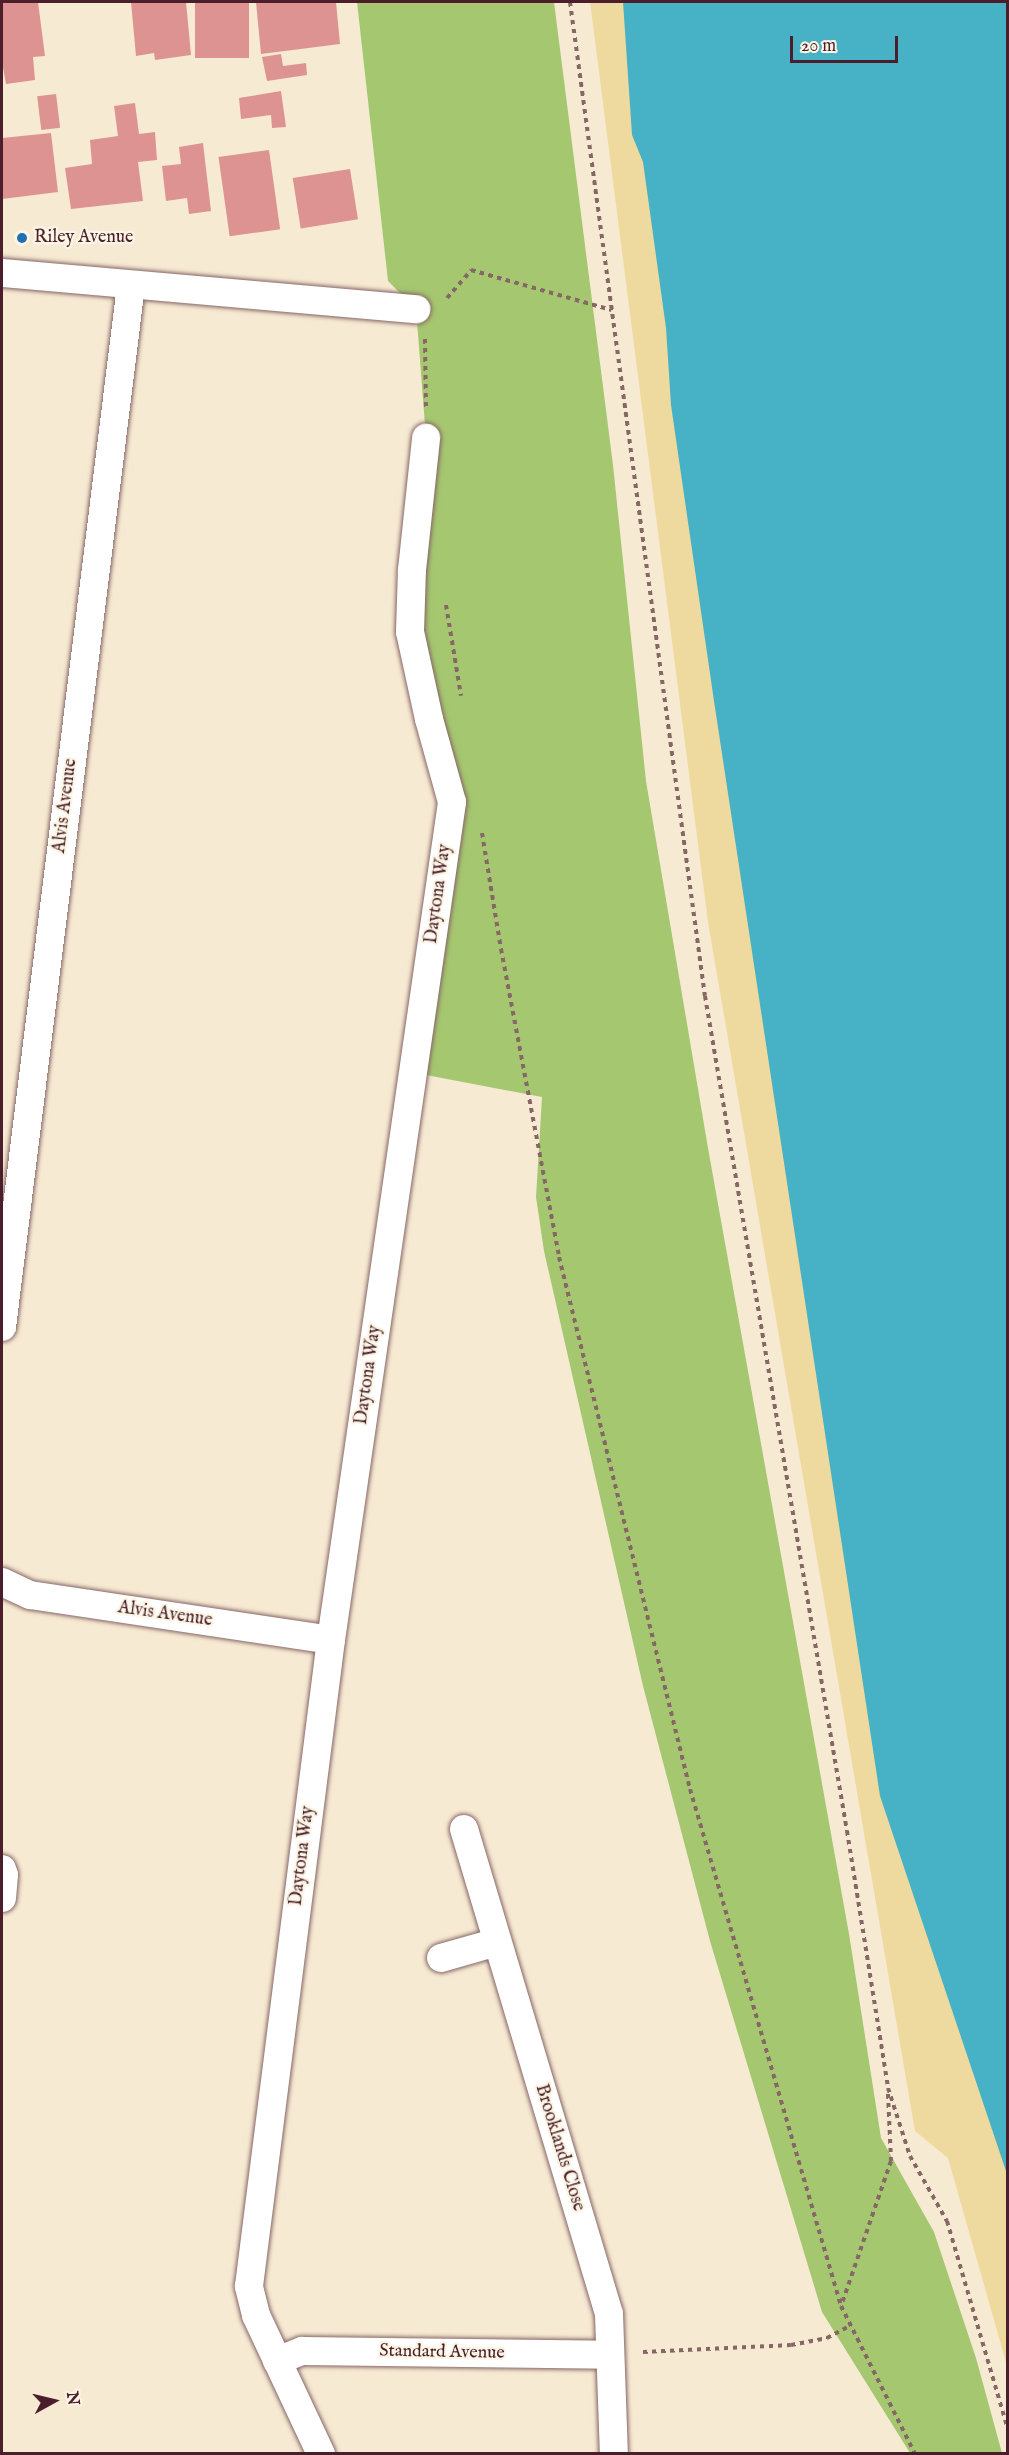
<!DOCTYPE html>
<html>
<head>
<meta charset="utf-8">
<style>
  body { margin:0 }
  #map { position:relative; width:1009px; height:2455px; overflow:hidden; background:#f7ead3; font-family:"IM FELL English",serif }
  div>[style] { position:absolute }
  .green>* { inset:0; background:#a5c770 }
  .sand>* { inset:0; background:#eeda9e }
  .water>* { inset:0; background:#47b1c6 }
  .building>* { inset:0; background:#dd9392; transform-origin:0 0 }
  .path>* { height:4px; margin-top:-2px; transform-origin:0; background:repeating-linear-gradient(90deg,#876666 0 4.5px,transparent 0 9px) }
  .roads { filter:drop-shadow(0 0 2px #876666) drop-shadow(0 0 2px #876666) }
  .minor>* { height:28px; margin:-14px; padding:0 14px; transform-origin:14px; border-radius:14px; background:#fff }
  .dots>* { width:16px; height:16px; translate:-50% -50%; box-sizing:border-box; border:3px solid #fcf5e5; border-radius:50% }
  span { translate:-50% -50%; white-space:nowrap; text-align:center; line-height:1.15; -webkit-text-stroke:4.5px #fcf5e5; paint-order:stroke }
  .poi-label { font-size:18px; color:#4a1f2b }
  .left { translate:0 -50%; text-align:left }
  .street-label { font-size:18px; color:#4a1f2b }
  .frame { position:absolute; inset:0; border:3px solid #4a1f2b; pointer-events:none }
  .north { position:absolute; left:24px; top:2371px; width:60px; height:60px; -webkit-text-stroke:4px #fcf5e5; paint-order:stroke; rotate:82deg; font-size:16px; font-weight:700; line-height:24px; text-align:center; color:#4a1f2b }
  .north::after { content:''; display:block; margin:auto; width:21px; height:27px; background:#4a1f2b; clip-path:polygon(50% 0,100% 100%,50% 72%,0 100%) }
  .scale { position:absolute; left:790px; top:36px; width:108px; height:27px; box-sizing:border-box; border:3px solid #4a1f2b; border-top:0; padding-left:8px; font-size:18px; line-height:21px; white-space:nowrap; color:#4a1f2b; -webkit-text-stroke:4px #fcf5e5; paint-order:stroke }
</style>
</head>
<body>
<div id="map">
  <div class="green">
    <i style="clip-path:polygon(357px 2px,554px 2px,613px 465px,646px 781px,708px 1148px,849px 1934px,881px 2138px,934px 2232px,976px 2358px,1002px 2453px,910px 2453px,822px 2312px,710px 1941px,643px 1686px,544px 1251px,536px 1197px,542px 1097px,426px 1075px,452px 802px,410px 632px,426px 438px,416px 309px,388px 281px)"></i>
  </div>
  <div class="sand">
    <i style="clip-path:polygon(590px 2px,776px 2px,1007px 1693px,1007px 2366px,948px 2158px,915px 2131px,708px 922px)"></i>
  </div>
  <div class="water">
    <i style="clip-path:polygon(623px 2px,1007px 2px,1007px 2174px,880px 1796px,714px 701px,671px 405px,666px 328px,643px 162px,632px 135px)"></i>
  </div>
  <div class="building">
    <i style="clip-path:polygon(2px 2px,38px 2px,45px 56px,33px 57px,35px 80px,6px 84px,2px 62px)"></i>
    <i style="clip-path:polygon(131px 2px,186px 2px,191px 55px,155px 60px,154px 53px,136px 56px)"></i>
    <i style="left:195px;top:2px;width:54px;height:56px"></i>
    <i style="clip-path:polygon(256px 2px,336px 2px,340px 44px,261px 54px)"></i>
    <i style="clip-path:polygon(281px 54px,283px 66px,306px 63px,307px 75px,267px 81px,262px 57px)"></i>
    <i style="clip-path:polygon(281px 91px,286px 127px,272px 128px,271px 115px,241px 119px,239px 98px)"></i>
    <i style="left:56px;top:94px;width:34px;height:19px;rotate:83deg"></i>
    <i style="clip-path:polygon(135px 103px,139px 134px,155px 132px,157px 160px,138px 162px,143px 201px,71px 209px,65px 168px,92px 164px,90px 140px,118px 136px,114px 106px)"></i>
    <i style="clip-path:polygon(51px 133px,58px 192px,2px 199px,2px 138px)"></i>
    <i style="clip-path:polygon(203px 143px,211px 211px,189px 214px,187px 198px,166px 201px,162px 166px,181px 164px,179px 147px)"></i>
    <i style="left:269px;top:150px;width:80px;height:51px;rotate:82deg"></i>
    <i style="left:350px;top:169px;width:51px;height:58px;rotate:81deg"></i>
  </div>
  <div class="path">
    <i style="left:570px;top:2px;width:1003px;rotate:82.27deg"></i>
    <i style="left:705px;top:996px;width:847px;rotate:80.35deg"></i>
    <i style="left:847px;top:1831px;width:260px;rotate:80.9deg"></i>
    <i style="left:888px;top:2088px;width:71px;rotate:72.1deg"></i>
    <i style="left:910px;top:2156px;width:75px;rotate:60.4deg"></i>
    <i style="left:947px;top:2221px;width:218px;rotate:73.7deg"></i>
    <i style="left:447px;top:298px;width:37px;rotate:-49deg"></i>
    <i style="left:471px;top:270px;width:146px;rotate:15.9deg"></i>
    <i style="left:425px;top:339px;width:68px;rotate:89.2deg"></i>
    <i style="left:446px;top:605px;width:92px;rotate:80.6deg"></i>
    <i style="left:482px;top:833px;width:118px;rotate:80.7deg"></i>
    <i style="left:501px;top:949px;width:313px;rotate:79.3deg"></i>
    <i style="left:559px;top:1257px;width:548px;rotate:76.17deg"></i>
    <i style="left:690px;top:1789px;width:539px;rotate:73.72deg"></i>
    <i style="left:888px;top:2094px;width:67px;rotate:87.4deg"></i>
    <i style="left:891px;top:2161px;width:153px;rotate:109deg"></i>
    <i style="left:841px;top:2306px;width:165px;rotate:63.4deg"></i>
    <i style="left:643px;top:2352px;width:148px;rotate:-2.7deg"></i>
    <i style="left:791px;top:2345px;width:37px;rotate:-11deg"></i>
    <i style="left:827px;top:2338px;width:27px;rotate:-28deg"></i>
  </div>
  <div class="roads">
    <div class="minor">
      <i style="left:2px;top:273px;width:416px;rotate:5deg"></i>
      <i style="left:2px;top:1327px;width:1050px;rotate:-82.94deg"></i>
      <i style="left:2px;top:1582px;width:31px;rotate:25deg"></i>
      <i style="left:30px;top:1595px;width:304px;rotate:8.5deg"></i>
      <i style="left:464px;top:1829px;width:506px;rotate:73.35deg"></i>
      <i style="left:609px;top:2314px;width:140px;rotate:88deg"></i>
      <i style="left:2px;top:1869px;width:6px;rotate:72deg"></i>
      <i style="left:4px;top:1875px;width:23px;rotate:95deg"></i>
      <i style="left:441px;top:1958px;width:58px;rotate:-15.9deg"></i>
      <i style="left:277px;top:2361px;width:27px;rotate:-22deg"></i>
      <i style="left:302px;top:2351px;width:308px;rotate:0.7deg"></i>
      <i style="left:321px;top:2454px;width:153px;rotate:-115.1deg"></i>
      <i style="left:256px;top:2315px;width:30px;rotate:-104deg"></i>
      <i style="left:249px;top:2286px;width:651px;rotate:-82.77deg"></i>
      <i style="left:331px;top:1640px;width:847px;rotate:-81.78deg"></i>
      <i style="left:452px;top:802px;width:86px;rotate:-105.5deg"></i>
      <i style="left:429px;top:719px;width:89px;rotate:-102.3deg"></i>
      <i style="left:410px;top:632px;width:62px;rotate:-88.2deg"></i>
      <i style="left:412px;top:570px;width:133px;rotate:-83.9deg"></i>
    </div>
  </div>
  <div class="dots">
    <i style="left:22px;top:238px;background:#1f6fb2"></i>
  </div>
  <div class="poi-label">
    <span class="left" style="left:34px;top:238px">Riley Avenue</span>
  </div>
  <div class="street-label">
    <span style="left:66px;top:806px;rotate:-83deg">Alvis Avenue</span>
    <span style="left:439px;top:894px;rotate:-82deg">Daytona Way</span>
    <span style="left:369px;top:1375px;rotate:-82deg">Daytona Way</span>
    <span style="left:165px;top:1615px;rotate:8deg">Alvis Avenue</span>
    <span style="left:303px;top:1856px;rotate:-83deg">Daytona Way</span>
    <span style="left:559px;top:2148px;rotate:73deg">Brooklands Close</span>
    <span style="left:442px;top:2353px;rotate:1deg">Standard Avenue</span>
  </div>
  <div class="frame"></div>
  <div class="north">N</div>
  <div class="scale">20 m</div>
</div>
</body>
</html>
